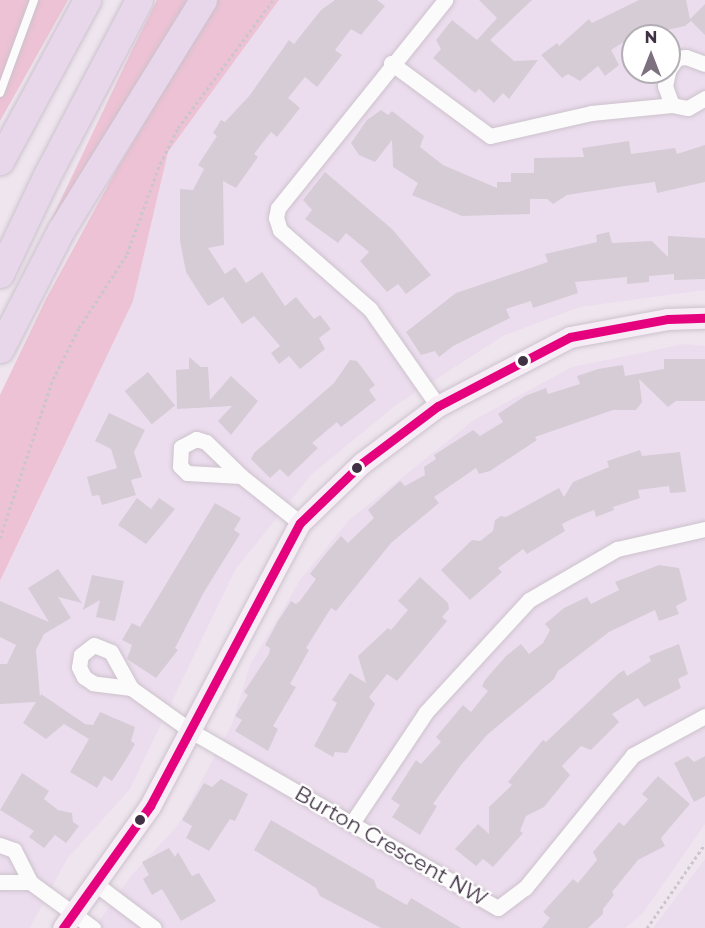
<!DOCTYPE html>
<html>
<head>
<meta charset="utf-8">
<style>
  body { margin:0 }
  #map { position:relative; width:705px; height:928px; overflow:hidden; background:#eee5ee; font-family:Montserrat,sans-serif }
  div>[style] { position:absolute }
  .residential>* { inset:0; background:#ecddee }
  .green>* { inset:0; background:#ecc2d4 }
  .building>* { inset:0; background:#d5ccd6; transform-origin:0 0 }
  .path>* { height:3px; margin-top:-1.5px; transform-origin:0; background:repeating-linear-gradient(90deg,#cbc5cd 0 3px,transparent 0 6px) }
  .roads { filter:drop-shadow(0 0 2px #ccc2cc) drop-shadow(0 0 2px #ccc2cc) }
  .lane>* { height:8px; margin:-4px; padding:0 4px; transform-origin:4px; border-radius:4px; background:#fcfbfc }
  .street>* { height:15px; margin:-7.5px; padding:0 7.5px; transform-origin:7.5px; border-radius:7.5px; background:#fcfbfc }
  .secondary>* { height:21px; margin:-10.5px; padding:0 10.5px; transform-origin:10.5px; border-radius:10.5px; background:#f5ecf6 }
  .highway>* { height:27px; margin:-13.5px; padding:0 13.5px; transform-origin:13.5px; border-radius:13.5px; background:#e8d7eb }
  .bus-1>* { height:9px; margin:-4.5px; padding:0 4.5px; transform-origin:4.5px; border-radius:4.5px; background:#e5007d }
  .dots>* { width:16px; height:16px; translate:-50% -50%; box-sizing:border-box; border:3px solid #fff; border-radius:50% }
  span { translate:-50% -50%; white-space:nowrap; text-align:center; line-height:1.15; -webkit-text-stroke:4.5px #fff; paint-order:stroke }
  .street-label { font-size:21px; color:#403244 }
  .north { position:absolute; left:621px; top:24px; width:60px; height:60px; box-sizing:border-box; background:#fff; border:2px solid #b3adb4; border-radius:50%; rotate:0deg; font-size:16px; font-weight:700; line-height:24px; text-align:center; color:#403244 }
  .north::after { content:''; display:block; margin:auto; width:21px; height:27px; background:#7d7180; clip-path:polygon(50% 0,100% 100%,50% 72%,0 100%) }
</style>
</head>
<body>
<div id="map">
  <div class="residential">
    <i style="clip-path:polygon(evenodd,279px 0,705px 0,705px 290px,580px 307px,503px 336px,396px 405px,312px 474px,235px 570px,130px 789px,67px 859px,30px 928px,0 928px,0 582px,133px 301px,168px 152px,279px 0,633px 36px,669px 36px,669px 72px,633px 72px,633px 36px)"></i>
    <i style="clip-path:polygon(684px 344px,705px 346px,705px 824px,643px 913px,625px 928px,94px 928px,131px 876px,178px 825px,232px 724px,250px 665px,300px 580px,349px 520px,474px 420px,572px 367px)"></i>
    <i style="clip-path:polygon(705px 859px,705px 928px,653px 928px)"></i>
  </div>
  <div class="green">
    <i style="clip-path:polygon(0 0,68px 0,0 121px)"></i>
    <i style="clip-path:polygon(157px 0,191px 0,47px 229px,133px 48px)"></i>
    <i style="clip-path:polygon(218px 0,279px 0,168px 152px,133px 301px,0 581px,0 395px,46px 299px,119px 165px)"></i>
  </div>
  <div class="building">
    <i style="clip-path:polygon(335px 0,377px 0,385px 6px,361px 35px,351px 29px,335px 50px,342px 55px,317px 87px,305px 77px,288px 98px,300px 108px,277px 137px,271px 132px,254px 154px,258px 157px,236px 188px,223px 181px,224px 245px,208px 248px,225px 274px,235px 267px,246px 283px,262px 272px,285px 306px,296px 297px,314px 319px,320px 315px,331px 329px,319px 338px,325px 349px,300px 369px,289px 356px,279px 364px,271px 353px,280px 346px,254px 316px,242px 324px,223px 297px,208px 306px,198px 291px,186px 272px,180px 241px,180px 189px,193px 190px,204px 169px,198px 165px,217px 136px,213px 133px,221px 120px,225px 122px,250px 95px,289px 40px,294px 44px,321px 10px)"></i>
    <i style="clip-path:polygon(479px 0,532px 0,490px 40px,514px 61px,538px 60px,509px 99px,503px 93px,494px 103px,479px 89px,475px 93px,433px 58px,441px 49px,436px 40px,452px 20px,477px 40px,497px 18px)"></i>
    <i style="clip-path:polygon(639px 0,686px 0,690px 19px,705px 4px,705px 35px,691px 21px,685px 26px,653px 33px,654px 36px,633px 36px,611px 50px,619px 65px,605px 76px,598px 66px,580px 81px,568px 74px,562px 78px,541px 55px,557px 43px,559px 46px,589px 19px,592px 23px)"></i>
    <i style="clip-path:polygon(381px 110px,388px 115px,392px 111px,424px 136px,420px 147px,443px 165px,497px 188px,497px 182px,511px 182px,511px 173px,534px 173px,534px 158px,584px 157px,582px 148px,629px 141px,631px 154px,675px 148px,677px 154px,705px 145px,705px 182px,657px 193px,655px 182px,625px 186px,567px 195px,553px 204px,547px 199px,530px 199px,530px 214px,462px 216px,412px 195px,418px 183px,393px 167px,392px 140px,375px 162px,359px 155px,351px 143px,367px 120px)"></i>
    <i style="clip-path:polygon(325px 172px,392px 229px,431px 275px,406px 294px,398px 284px,387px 292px,360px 261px,369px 252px,346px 233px,338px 243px,305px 219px,312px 210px,303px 200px)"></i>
    <i style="clip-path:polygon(609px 232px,612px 243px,652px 241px,668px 257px,668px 236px,705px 238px,705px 279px,674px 280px,674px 274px,649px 276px,649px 282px,627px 284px,627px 277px,575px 282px,578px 293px,533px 308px,531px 301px,506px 309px,510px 318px,453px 346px,439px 357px,435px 351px,421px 355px,406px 332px,456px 293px,548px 262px,545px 254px,597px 242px,596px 235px)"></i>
    <i style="clip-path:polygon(189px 357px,201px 367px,208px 367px,210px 400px,231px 376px,258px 401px,231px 435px,218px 421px,232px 406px,177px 409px,176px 370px,189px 369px)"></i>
    <i style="clip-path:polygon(664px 359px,705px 359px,705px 401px,676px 401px,668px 407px,639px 379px,642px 402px,636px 410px,613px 410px,535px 437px,537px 440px,490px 471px,479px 474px,476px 468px,434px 497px,439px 503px,391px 543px,336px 611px,331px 608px,306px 648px,309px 650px,290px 684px,296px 687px,273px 726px,278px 729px,268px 751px,235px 731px,242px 720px,235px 716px,248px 695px,244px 692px,269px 654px,270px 648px,265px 645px,278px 621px,291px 601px,296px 604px,300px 601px,316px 579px,310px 574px,327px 552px,341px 536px,348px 543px,374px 518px,368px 510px,390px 490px,400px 481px,405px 486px,425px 475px,424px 467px,436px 459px,434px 455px,473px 430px,480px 436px,503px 422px,498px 414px,525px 396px,546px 388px,548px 394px,580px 384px,577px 376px,598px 369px,623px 365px,625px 376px,664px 369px)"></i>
    <i style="clip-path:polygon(350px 360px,357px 361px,375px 385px,369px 390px,376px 400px,341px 427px,337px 422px,312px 443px,318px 448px,288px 477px,280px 469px,270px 478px,251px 459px,254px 453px,334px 383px)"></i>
    <i style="left:148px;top:372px;width:43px;height:30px;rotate:51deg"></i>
    <i style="clip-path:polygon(109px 413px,145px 430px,134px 452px,142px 477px,131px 480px,136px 495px,102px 505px,99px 495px,92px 496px,87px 477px,117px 468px,111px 449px,95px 441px)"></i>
    <i style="clip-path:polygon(640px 450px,642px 456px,680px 452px,686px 492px,670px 493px,669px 486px,638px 490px,640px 498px,613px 507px,614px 510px,596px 517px,594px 510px,574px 518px,562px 524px,565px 531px,527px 554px,523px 549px,498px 568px,502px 572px,470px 600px,441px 570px,472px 540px,480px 541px,493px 531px,495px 520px,501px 516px,506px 517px,559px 488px,564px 497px,573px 482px,609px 467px,607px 461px)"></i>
    <i style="clip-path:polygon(137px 498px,151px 509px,159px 498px,175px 509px,146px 544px,118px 525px)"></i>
    <i style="clip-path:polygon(215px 503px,241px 518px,234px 530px,240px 534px,204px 592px,175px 648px,178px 650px,156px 678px,127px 659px,132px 645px,122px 640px,132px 623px,140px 627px)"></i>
    <i style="clip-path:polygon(659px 565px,679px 568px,687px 600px,676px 606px,679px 614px,659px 621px,655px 610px,609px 632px,558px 671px,554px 679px,487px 735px,461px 765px,433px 804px,437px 806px,420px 835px,392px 817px,400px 805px,391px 799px,416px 760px,421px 764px,441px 742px,436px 737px,463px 705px,471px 712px,488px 691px,482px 686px,485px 680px,506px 656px,521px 644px,529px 654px,543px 643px,550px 630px,545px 624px,564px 608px,587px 597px,591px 604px,619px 590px,615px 582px)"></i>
    <i style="clip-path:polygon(58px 569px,82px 603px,58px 597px,71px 618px,44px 634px,36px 650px,40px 697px,41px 694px,85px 724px,93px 725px,100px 712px,135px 727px,131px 741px,135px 744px,125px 761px,112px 781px,104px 776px,97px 788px,70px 772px,89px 739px,64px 724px,46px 739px,23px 723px,36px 702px,0 704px,0 664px,7px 664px,16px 645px,0 637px,0 601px,49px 622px,28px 588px)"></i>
    <i style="clip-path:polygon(92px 575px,124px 581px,115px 621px,96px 617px,100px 600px,83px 610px)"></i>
    <i style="clip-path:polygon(420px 577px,448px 603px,449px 609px,442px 617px,447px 621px,397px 681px,387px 674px,369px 697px,375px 704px,347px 753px,335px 752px,333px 757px,314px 746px,337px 703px,332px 700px,350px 673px,366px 683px,358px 656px,388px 628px,391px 630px,408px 610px,398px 601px)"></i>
    <i style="clip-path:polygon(679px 644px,688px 674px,678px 679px,681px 688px,644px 707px,638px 698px,612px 714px,619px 722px,591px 750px,581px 746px,562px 766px,570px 775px,544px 807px,526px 816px,520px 831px,523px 833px,493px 867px,483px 859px,476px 866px,455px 849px,478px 824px,489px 834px,489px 807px,512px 785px,508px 782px,543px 740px,546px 742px,618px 674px,624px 670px,627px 676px,651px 661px,649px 656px)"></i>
    <i style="clip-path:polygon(688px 756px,694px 762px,705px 756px,705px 796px,694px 802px,674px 763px)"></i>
    <i style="clip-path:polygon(22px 773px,49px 791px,44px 799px,58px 810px,72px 813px,73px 822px,79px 826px,66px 843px,55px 835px,44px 848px,29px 837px,34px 831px,0 810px)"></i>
    <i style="clip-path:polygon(658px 776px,690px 804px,661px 838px,665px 846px,638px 860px,612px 892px,614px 895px,603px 909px,603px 914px,588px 928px,542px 928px,550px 918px,543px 912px,573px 879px,578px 883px,597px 860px,593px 852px,619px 822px,624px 826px,648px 799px,642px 794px)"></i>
    <i style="clip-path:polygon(221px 779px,248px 794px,235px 821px,230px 819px,209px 851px,186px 838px,192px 826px,182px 820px,204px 783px,212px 787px)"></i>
    <i style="clip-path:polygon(271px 820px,374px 880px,377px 888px,403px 903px,407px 905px,411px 898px,461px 928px,381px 928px,320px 896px,316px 888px,254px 850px)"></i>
    <i style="clip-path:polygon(169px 848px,175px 857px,178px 852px,192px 876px,199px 873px,216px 901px,181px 921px,162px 889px,152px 895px,143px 879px,149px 875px,142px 862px)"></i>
  </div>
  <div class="path">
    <i style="left:0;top:538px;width:168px;rotate:-71.6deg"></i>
    <i style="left:53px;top:379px;width:57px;rotate:-63deg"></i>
    <i style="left:79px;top:328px;width:88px;rotate:-57deg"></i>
    <i style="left:127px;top:254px;width:96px;rotate:-69.9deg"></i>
    <i style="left:160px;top:164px;width:40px;rotate:-63.4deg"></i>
    <i style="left:178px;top:128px;width:159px;rotate:-53.4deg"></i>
    <i style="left:647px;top:928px;width:102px;rotate:-55.4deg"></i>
  </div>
  <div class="roads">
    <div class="lane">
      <i style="left:0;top:93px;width:99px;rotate:-69.9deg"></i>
    </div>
    <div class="street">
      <i style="left:391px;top:63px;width:123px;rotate:36.4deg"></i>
      <i style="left:490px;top:136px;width:104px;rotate:-12.8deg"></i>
      <i style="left:591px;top:113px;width:81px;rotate:-5.6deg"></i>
      <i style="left:672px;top:105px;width:16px;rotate:11deg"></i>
      <i style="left:688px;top:108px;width:20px;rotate:-30deg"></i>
      <i style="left:669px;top:69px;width:14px;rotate:-54deg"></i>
      <i style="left:677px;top:58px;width:9px;rotate:-6deg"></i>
      <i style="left:686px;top:57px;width:20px;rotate:20deg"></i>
      <i style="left:668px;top:72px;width:14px;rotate:102deg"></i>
      <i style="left:665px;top:86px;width:20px;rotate:70deg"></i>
      <i style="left:438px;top:406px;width:118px;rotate:-125deg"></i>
      <i style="left:370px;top:309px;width:120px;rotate:-138.7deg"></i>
      <i style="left:280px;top:230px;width:13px;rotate:-108deg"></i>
      <i style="left:276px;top:218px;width:10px;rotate:-79deg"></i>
      <i style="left:278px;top:208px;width:267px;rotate:-51.2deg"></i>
      <i style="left:241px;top:476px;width:54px;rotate:-176.8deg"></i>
      <i style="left:187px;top:473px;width:10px;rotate:-135deg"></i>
      <i style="left:180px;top:466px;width:19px;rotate:-87deg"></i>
      <i style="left:181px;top:447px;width:17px;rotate:-28deg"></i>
      <i style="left:196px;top:439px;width:10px;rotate:17deg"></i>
      <i style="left:206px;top:442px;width:49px;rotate:44.2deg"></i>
      <i style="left:241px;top:476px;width:75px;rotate:38.5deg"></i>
      <i style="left:131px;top:688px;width:38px;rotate:-173deg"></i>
      <i style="left:93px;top:683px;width:11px;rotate:-146deg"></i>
      <i style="left:84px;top:677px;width:11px;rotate:-117deg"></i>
      <i style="left:79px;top:667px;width:12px;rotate:-81deg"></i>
      <i style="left:81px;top:655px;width:16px;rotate:-38deg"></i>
      <i style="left:94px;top:645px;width:18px;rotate:22deg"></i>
      <i style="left:111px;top:652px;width:41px;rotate:60.9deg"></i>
      <i style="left:131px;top:688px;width:74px;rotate:35.6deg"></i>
      <i style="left:191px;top:731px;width:354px;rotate:30deg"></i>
      <i style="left:498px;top:908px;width:34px;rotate:-37deg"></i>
      <i style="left:525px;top:888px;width:171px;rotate:-50.9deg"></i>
      <i style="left:633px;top:755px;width:82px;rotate:-28.4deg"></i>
      <i style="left:352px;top:823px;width:133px;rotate:-56.3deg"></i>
      <i style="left:426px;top:712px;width:152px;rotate:-47.4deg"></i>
      <i style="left:529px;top:600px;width:102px;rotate:-30.1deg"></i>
      <i style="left:617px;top:549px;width:90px;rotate:-12.8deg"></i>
      <i style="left:0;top:845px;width:15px;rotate:20deg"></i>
      <i style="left:14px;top:850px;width:36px;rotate:63deg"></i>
      <i style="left:30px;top:882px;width:78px;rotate:36.1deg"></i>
      <i style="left:0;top:882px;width:30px"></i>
      <i style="left:93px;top:882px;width:76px;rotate:37deg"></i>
    </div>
    <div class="secondary">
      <i style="left:63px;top:928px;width:150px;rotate:-54.5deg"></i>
      <i style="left:150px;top:806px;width:320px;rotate:-62.1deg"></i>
      <i style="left:300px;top:523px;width:86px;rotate:-44.1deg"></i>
      <i style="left:362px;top:463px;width:95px;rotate:-36.9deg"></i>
      <i style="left:438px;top:406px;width:149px;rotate:-27.6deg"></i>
      <i style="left:570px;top:337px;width:100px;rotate:-10.4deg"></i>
      <i style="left:668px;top:319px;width:37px;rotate:-2deg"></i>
    </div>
    <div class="highway">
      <i style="left:0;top:161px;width:183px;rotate:-61.6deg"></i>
      <i style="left:0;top:274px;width:107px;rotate:-64.6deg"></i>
      <i style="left:46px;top:177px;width:200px;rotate:-62.3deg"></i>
      <i style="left:0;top:349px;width:134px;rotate:-62.9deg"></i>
      <i style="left:61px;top:230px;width:270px;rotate:-58.3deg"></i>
    </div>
  </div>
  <div class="bus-1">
    <i style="left:63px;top:928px;width:150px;rotate:-54.5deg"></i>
    <i style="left:150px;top:806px;width:320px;rotate:-62.1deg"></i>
    <i style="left:300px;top:523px;width:86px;rotate:-44.1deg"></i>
    <i style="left:362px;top:463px;width:95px;rotate:-36.9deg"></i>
    <i style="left:438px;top:406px;width:149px;rotate:-27.6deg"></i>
    <i style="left:570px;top:337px;width:100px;rotate:-10.4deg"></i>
    <i style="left:668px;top:319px;width:37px;rotate:-2deg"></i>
  </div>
  <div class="dots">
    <i style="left:523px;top:361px;background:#403244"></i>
    <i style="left:357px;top:468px;background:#403244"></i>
    <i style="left:140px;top:820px;background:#403244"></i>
  </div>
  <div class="street-label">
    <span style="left:391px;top:846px;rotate:30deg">Burton Crescent NW</span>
  </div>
  <div class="north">N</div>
</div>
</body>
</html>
